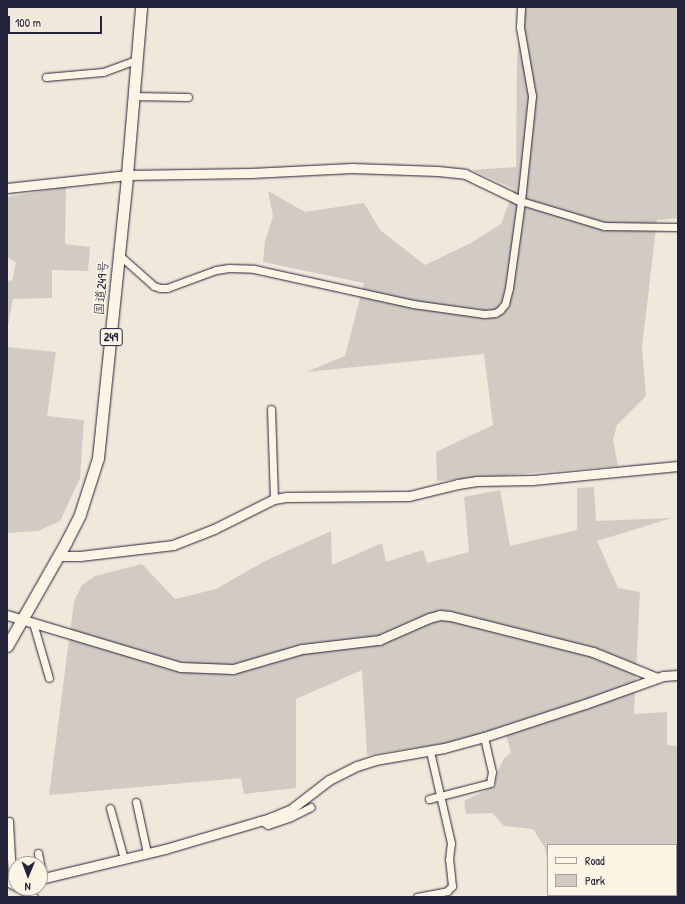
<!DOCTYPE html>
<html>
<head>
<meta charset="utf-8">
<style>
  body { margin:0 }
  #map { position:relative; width:685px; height:904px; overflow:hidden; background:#efe8db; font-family:"Patrick Hand","Klee One",sans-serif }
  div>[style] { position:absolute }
  .green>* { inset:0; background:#d1cbc3 }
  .roads { filter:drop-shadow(0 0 1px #22223b) drop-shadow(0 0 1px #22223b) }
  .minor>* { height:7px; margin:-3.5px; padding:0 3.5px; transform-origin:3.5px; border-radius:3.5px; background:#fcf5e5 }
  .tertiary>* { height:9px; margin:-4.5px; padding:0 4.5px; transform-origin:4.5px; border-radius:4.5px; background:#fcf5e5 }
  .trunk>* { height:11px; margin:-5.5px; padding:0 5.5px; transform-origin:5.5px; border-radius:5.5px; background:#fcf5e5 }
  span { translate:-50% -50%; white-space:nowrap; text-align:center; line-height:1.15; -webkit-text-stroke:3.5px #fcf5e5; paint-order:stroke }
  .shield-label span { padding:1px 3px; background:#fcf5e5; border:1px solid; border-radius:3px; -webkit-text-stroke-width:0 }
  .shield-label { font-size:12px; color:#22223b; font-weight:700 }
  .street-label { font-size:13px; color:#22223b }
  .frame { position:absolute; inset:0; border:8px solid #22223b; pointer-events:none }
  .legend { position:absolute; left:547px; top:844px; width:130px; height:52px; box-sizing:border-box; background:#fcf5e5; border:1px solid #a5a1a1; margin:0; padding:5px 7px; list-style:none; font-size:12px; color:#22223b }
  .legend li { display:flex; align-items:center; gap:8px; height:20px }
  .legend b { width:20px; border:1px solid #a5a1a1 }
  .north { position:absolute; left:8px; top:856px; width:40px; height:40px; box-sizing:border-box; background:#fcf5e5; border:1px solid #a5a1a1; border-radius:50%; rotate:181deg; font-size:11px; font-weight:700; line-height:16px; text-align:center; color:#22223b }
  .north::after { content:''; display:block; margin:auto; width:14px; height:18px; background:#22223b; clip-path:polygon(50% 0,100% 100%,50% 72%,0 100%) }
  .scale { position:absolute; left:8px; top:16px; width:94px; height:18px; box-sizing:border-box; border:2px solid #22223b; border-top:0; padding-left:5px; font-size:12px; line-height:14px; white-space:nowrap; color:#22223b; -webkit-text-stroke:3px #fcf5e5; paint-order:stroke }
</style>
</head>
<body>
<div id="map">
  <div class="green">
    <i style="clip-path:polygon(523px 7px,678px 7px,678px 218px,657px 220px,642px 347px,646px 396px,617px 425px,613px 440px,618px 466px,437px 481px,436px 452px,493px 425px,484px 354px,306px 372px,345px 356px,364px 283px,263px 262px,265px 241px,273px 216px,268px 191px,305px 212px,364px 203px,380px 230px,425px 265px,471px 243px,501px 224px,514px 189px,472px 170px,516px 167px,517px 57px)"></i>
    <i style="clip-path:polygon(66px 187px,65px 244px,90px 247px,88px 271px,52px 270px,52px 298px,13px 299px,7px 331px,7px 280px,12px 281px,16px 262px,7px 257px,7px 197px)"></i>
    <i style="clip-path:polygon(7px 347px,56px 352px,47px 416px,84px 420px,80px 478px,60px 521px,38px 531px,7px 533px)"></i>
    <i style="clip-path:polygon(594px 487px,596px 521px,672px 518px,597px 541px,618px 588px,640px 592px,634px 714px,667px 712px,667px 745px,678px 746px,678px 897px,556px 897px,555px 895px,676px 895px,676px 845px,548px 845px,548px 867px,545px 848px,533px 829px,504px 826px,492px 813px,466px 814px,464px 801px,495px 786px,498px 771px,504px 758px,511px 753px,504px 727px,455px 742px,367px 755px,362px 670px,296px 699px,296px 788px,244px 794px,241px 778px,49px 795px,74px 601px,82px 585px,95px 576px,142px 564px,175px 599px,216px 589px,263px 562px,331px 531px,332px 565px,382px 543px,386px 562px,423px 550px,427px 563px,469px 552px,464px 497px,500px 490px,510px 546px,577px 530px,577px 488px)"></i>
  </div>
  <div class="roads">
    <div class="minor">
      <i style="left:46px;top:77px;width:57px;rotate:-5deg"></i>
      <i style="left:103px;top:72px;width:35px;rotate:-20deg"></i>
      <i style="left:133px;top:96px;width:55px;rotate:1deg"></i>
      <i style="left:521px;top:201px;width:87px;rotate:16.8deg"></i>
      <i style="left:604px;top:226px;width:74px;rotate:0.8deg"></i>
      <i style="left:118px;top:254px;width:48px;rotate:41.6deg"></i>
      <i style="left:154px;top:286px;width:6px;rotate:18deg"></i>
      <i style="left:160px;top:288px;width:7px"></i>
      <i style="left:167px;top:288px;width:52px;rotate:-20.2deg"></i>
      <i style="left:216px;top:270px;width:13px;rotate:-9deg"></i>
      <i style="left:229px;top:268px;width:25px;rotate:2deg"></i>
      <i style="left:254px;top:269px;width:163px;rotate:12.4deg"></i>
      <i style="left:413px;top:304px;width:72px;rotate:8deg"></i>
      <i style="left:484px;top:314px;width:11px;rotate:-5deg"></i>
      <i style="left:495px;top:313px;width:6px;rotate:-31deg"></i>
      <i style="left:500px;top:310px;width:8px;rotate:-50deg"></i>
      <i style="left:505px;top:304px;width:16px;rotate:-76deg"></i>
      <i style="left:509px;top:288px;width:88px;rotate:-82.1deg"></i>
      <i style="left:521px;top:201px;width:106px;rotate:-84deg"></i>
      <i style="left:532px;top:96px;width:70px;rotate:-99.9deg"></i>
      <i style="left:520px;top:27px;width:20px;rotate:-87deg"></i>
      <i style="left:271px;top:409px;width:90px;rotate:88.1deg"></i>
      <i style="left:33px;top:623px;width:57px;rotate:73.8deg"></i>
      <i style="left:429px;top:799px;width:63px;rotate:-14.7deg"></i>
      <i style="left:490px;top:783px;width:11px;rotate:-80deg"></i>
      <i style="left:492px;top:772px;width:36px;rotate:-103deg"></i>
      <i style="left:136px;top:802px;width:52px;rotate:77.8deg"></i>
      <i style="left:110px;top:808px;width:53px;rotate:74.6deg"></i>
      <i style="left:260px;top:820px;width:9px;rotate:32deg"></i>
      <i style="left:268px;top:825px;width:24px;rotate:-19deg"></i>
      <i style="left:291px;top:817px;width:22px;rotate:-27deg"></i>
      <i style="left:9px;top:821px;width:58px;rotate:87deg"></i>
      <i style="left:38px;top:853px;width:25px;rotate:79deg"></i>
      <i style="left:7px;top:882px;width:10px;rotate:29deg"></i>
      <i style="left:18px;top:888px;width:18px;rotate:29deg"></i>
      <i style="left:417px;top:897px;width:31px;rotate:-11deg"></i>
      <i style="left:447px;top:891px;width:7px;rotate:-45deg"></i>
      <i style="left:452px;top:886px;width:27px;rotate:-96deg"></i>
      <i style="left:449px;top:859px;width:16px;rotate:-83deg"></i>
      <i style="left:451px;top:843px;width:94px;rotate:-102.9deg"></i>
    </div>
    <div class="tertiary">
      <i style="left:7px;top:188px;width:121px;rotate:-6.2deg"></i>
      <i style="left:127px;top:175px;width:124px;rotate:-0.9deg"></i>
      <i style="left:251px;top:173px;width:101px;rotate:-2.8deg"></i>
      <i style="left:352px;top:168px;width:86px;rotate:2deg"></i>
      <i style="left:438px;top:171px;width:27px;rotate:6deg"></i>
      <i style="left:465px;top:174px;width:62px;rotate:25.7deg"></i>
      <i style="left:58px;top:556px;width:22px"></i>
      <i style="left:80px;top:556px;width:94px;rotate:-6.7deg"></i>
      <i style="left:173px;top:545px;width:44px;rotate:-21.3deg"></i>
      <i style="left:214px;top:529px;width:67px;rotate:-26.6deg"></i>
      <i style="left:274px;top:499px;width:12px;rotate:-9deg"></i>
      <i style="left:286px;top:497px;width:123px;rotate:-0.5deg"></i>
      <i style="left:409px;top:496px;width:50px;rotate:-13.8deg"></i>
      <i style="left:458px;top:484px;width:19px;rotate:-9deg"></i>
      <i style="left:477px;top:481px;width:55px;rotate:-1deg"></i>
      <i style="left:532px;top:480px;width:147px;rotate:-5.5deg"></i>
      <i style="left:7px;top:615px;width:181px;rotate:16.7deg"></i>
      <i style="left:180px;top:667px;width:53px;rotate:2.2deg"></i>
      <i style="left:233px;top:669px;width:72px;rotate:-16.2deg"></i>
      <i style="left:302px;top:649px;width:78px;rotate:-6.7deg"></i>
      <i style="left:379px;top:640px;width:55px;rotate:-23.7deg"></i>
      <i style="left:429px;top:618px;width:11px;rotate:-15deg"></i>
      <i style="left:440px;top:615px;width:10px;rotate:6deg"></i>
      <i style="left:450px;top:616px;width:147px;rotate:14.1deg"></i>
      <i style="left:593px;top:652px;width:69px;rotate:22.1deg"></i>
      <i style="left:7px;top:878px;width:9px;rotate:6deg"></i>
      <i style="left:40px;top:879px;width:129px;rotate:-13.5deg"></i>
      <i style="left:165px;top:849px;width:109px;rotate:-16.4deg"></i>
      <i style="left:270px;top:818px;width:22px;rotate:-22deg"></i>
      <i style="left:290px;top:810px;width:49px;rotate:-37.6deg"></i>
      <i style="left:329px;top:780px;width:31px;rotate:-27deg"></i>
      <i style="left:357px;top:766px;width:19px;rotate:-18deg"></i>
      <i style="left:375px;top:760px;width:70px;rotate:-9.9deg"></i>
      <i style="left:444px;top:748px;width:41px;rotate:-15.4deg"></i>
      <i style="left:484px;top:737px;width:106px;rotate:-18.1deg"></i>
      <i style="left:585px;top:704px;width:83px;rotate:-19.7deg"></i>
      <i style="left:663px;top:676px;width:15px;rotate:-4deg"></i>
    </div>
    <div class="trunk">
      <i style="left:7px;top:646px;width:120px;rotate:-60.4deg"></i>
      <i style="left:66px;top:542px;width:31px;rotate:-63deg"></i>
      <i style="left:80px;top:514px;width:59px;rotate:-72.2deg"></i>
      <i style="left:98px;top:458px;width:284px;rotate:-84.1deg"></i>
      <i style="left:127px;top:175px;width:169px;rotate:-85.2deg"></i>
    </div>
  </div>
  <div class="shield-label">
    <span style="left:111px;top:337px">249</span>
  </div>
  <div class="street-label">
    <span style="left:101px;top:288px;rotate:-85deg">国道249号</span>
  </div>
  <div class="frame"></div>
  <ul class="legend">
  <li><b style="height:5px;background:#fcf5e5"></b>Road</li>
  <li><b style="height:11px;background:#d1cbc3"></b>Park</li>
  </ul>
  <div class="north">N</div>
  <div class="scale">100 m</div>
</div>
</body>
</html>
